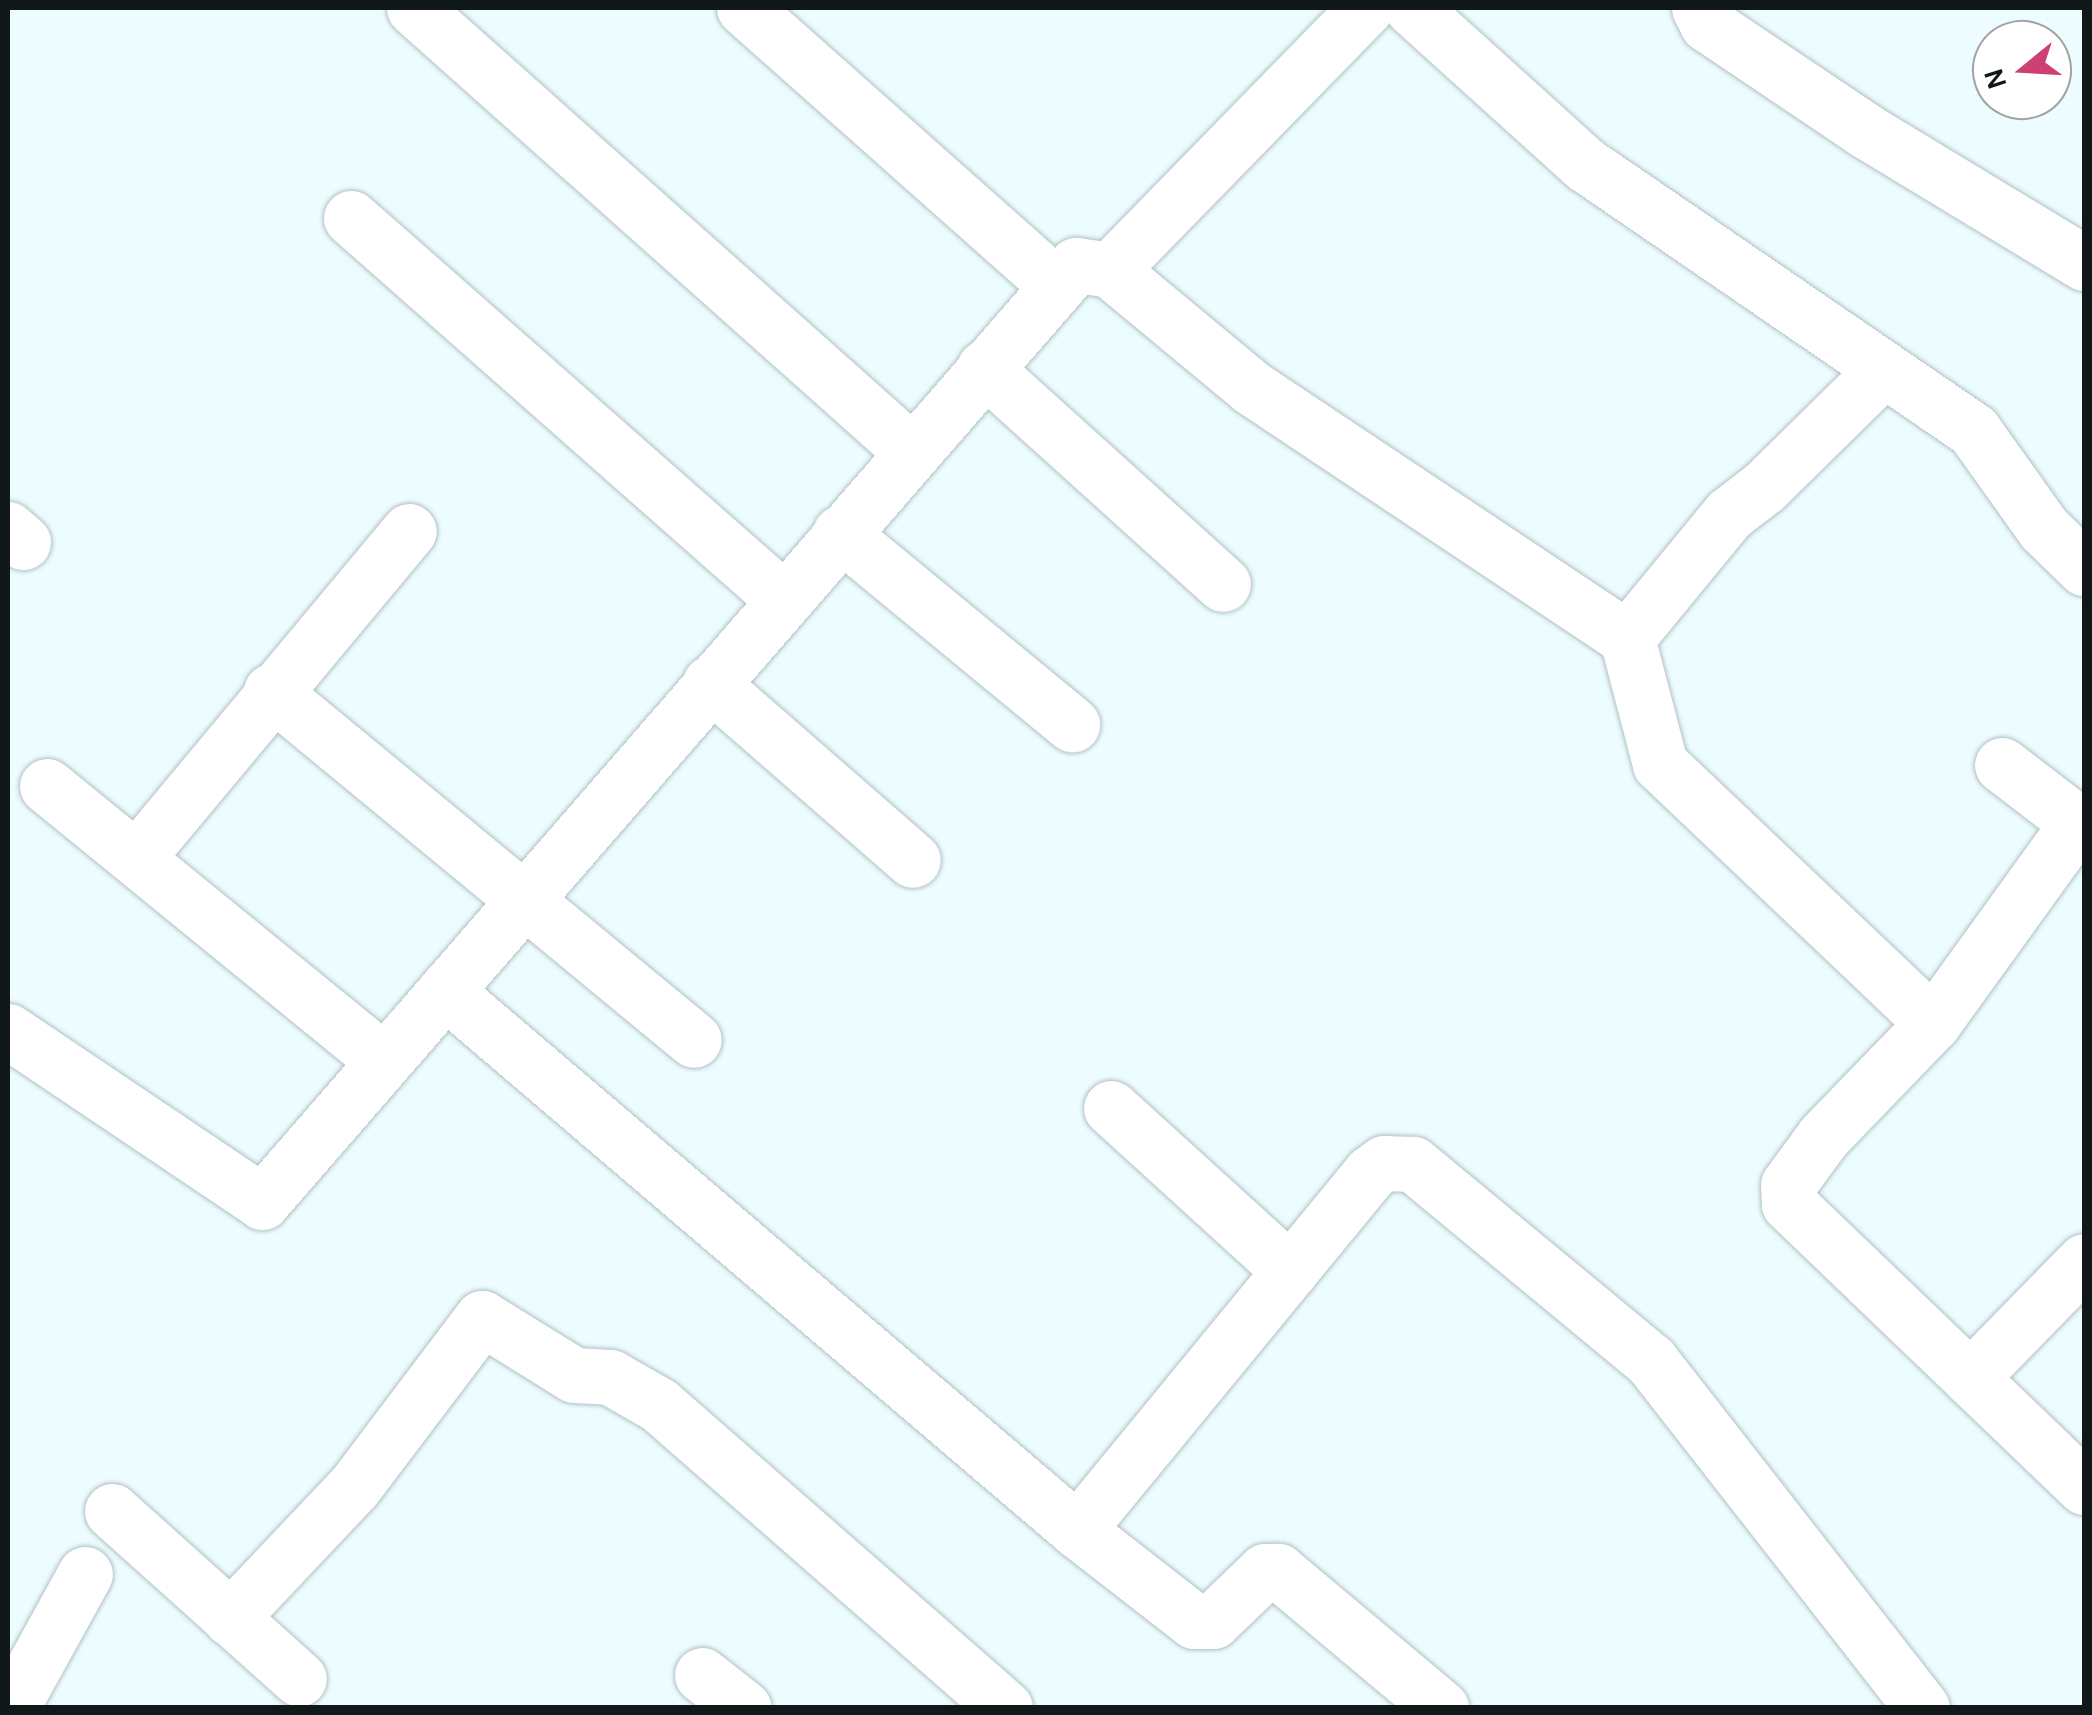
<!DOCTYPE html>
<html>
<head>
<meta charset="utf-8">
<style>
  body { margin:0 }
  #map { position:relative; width:2092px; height:1715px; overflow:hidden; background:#edfcff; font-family:Karla,sans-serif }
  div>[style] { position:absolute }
  .roads { filter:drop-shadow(0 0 2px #b0c1c5) drop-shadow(0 0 2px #b0c1c5) }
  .minor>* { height:55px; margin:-27.5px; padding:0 27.5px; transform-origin:27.5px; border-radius:27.5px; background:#fff }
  span { translate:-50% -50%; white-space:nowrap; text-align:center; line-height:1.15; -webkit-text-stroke:10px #fff; paint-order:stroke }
  .frame { position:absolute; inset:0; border:10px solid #111819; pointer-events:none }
  .north { position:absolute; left:1972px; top:20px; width:100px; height:100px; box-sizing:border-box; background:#fff; border:2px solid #a0a3a3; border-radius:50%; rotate:252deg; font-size:28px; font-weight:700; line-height:40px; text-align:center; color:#111819 }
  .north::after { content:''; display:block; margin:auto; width:35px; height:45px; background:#cc4073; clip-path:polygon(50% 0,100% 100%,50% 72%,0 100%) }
</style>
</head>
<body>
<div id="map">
  <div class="roads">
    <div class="minor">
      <i style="left:414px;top:8px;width:666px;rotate:41.71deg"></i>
      <i style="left:744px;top:8px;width:419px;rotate:41.6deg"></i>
      <i style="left:1412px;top:8px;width:234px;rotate:42.1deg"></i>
      <i style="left:1586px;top:165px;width:470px;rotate:34.4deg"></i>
      <i style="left:1974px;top:431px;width:120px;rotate:54.5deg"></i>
      <i style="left:2044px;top:529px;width:56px;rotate:44.3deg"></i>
      <i style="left:1699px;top:8px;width:18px;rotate:63deg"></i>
      <i style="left:1707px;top:24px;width:192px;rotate:33.9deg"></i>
      <i style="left:1866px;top:131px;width:255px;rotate:31.2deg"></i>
      <i style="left:351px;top:218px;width:576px;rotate:41.41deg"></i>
      <i style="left:1110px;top:270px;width:366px;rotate:-45.7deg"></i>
      <i style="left:984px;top:368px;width:322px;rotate:42.1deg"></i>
      <i style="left:8px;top:529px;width:20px;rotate:41deg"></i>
      <i style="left:840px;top:533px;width:301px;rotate:39.5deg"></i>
      <i style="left:1627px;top:638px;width:161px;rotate:-50.6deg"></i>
      <i style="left:1729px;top:514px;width:44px;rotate:-37.6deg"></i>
      <i style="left:1764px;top:487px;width:167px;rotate:-44.5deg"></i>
      <i style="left:710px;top:683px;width:269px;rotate:41.1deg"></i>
      <i style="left:271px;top:691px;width:548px;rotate:39.52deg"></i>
      <i style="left:2002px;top:765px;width:103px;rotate:37.5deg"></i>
      <i style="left:47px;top:786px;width:435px;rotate:39.2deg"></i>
      <i style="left:2078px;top:822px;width:248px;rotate:125.8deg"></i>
      <i style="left:1933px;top:1023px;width:158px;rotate:134deg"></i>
      <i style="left:1823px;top:1137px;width:59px;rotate:126.1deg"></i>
      <i style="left:1788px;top:1185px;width:19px;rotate:87deg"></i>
      <i style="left:1789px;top:1204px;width:409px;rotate:43.8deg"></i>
      <i style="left:138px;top:856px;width:423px;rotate:-50.2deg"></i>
      <i style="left:445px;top:991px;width:831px;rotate:40.46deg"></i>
      <i style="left:1077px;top:1530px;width:148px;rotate:37.9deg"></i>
      <i style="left:1194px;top:1621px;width:19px"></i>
      <i style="left:1213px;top:1621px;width:72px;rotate:-43.9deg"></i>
      <i style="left:1265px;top:1571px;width:13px"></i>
      <i style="left:1278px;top:1571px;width:213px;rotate:40deg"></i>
      <i style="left:8px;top:1031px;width:306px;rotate:33.9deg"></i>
      <i style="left:262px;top:1202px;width:1241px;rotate:-49.02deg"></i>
      <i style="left:1076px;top:265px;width:34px;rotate:8deg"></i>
      <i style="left:1110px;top:270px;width:185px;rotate:39.7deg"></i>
      <i style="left:1252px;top:388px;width:451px;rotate:33.7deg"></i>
      <i style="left:1627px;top:638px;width:130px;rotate:75.3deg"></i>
      <i style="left:1660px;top:764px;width:376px;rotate:43.5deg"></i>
      <i style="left:1111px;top:1108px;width:242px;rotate:42.3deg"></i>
      <i style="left:1970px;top:1378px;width:163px;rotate:-45.7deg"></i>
      <i style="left:112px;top:1511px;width:251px;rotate:41.9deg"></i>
      <i style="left:1077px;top:1530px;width:462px;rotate:-50.6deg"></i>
      <i style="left:1370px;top:1173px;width:17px;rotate:-36deg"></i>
      <i style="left:1384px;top:1163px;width:29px;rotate:2deg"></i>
      <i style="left:1413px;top:1164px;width:309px;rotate:39.6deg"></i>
      <i style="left:1651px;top:1361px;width:440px;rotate:52deg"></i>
      <i style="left:230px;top:1618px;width:180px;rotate:-46.6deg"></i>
      <i style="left:354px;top:1487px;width:212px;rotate:-52.9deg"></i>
      <i style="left:482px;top:1318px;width:108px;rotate:31.8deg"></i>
      <i style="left:574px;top:1375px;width:36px;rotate:3deg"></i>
      <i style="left:610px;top:1377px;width:56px;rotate:29.7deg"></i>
      <i style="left:659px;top:1405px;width:460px;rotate:41.2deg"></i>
      <i style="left:702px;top:1675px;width:53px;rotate:38.2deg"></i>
      <i style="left:11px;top:1708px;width:153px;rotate:-61.1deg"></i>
    </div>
  </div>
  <div class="frame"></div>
  <div class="north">N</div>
</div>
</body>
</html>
